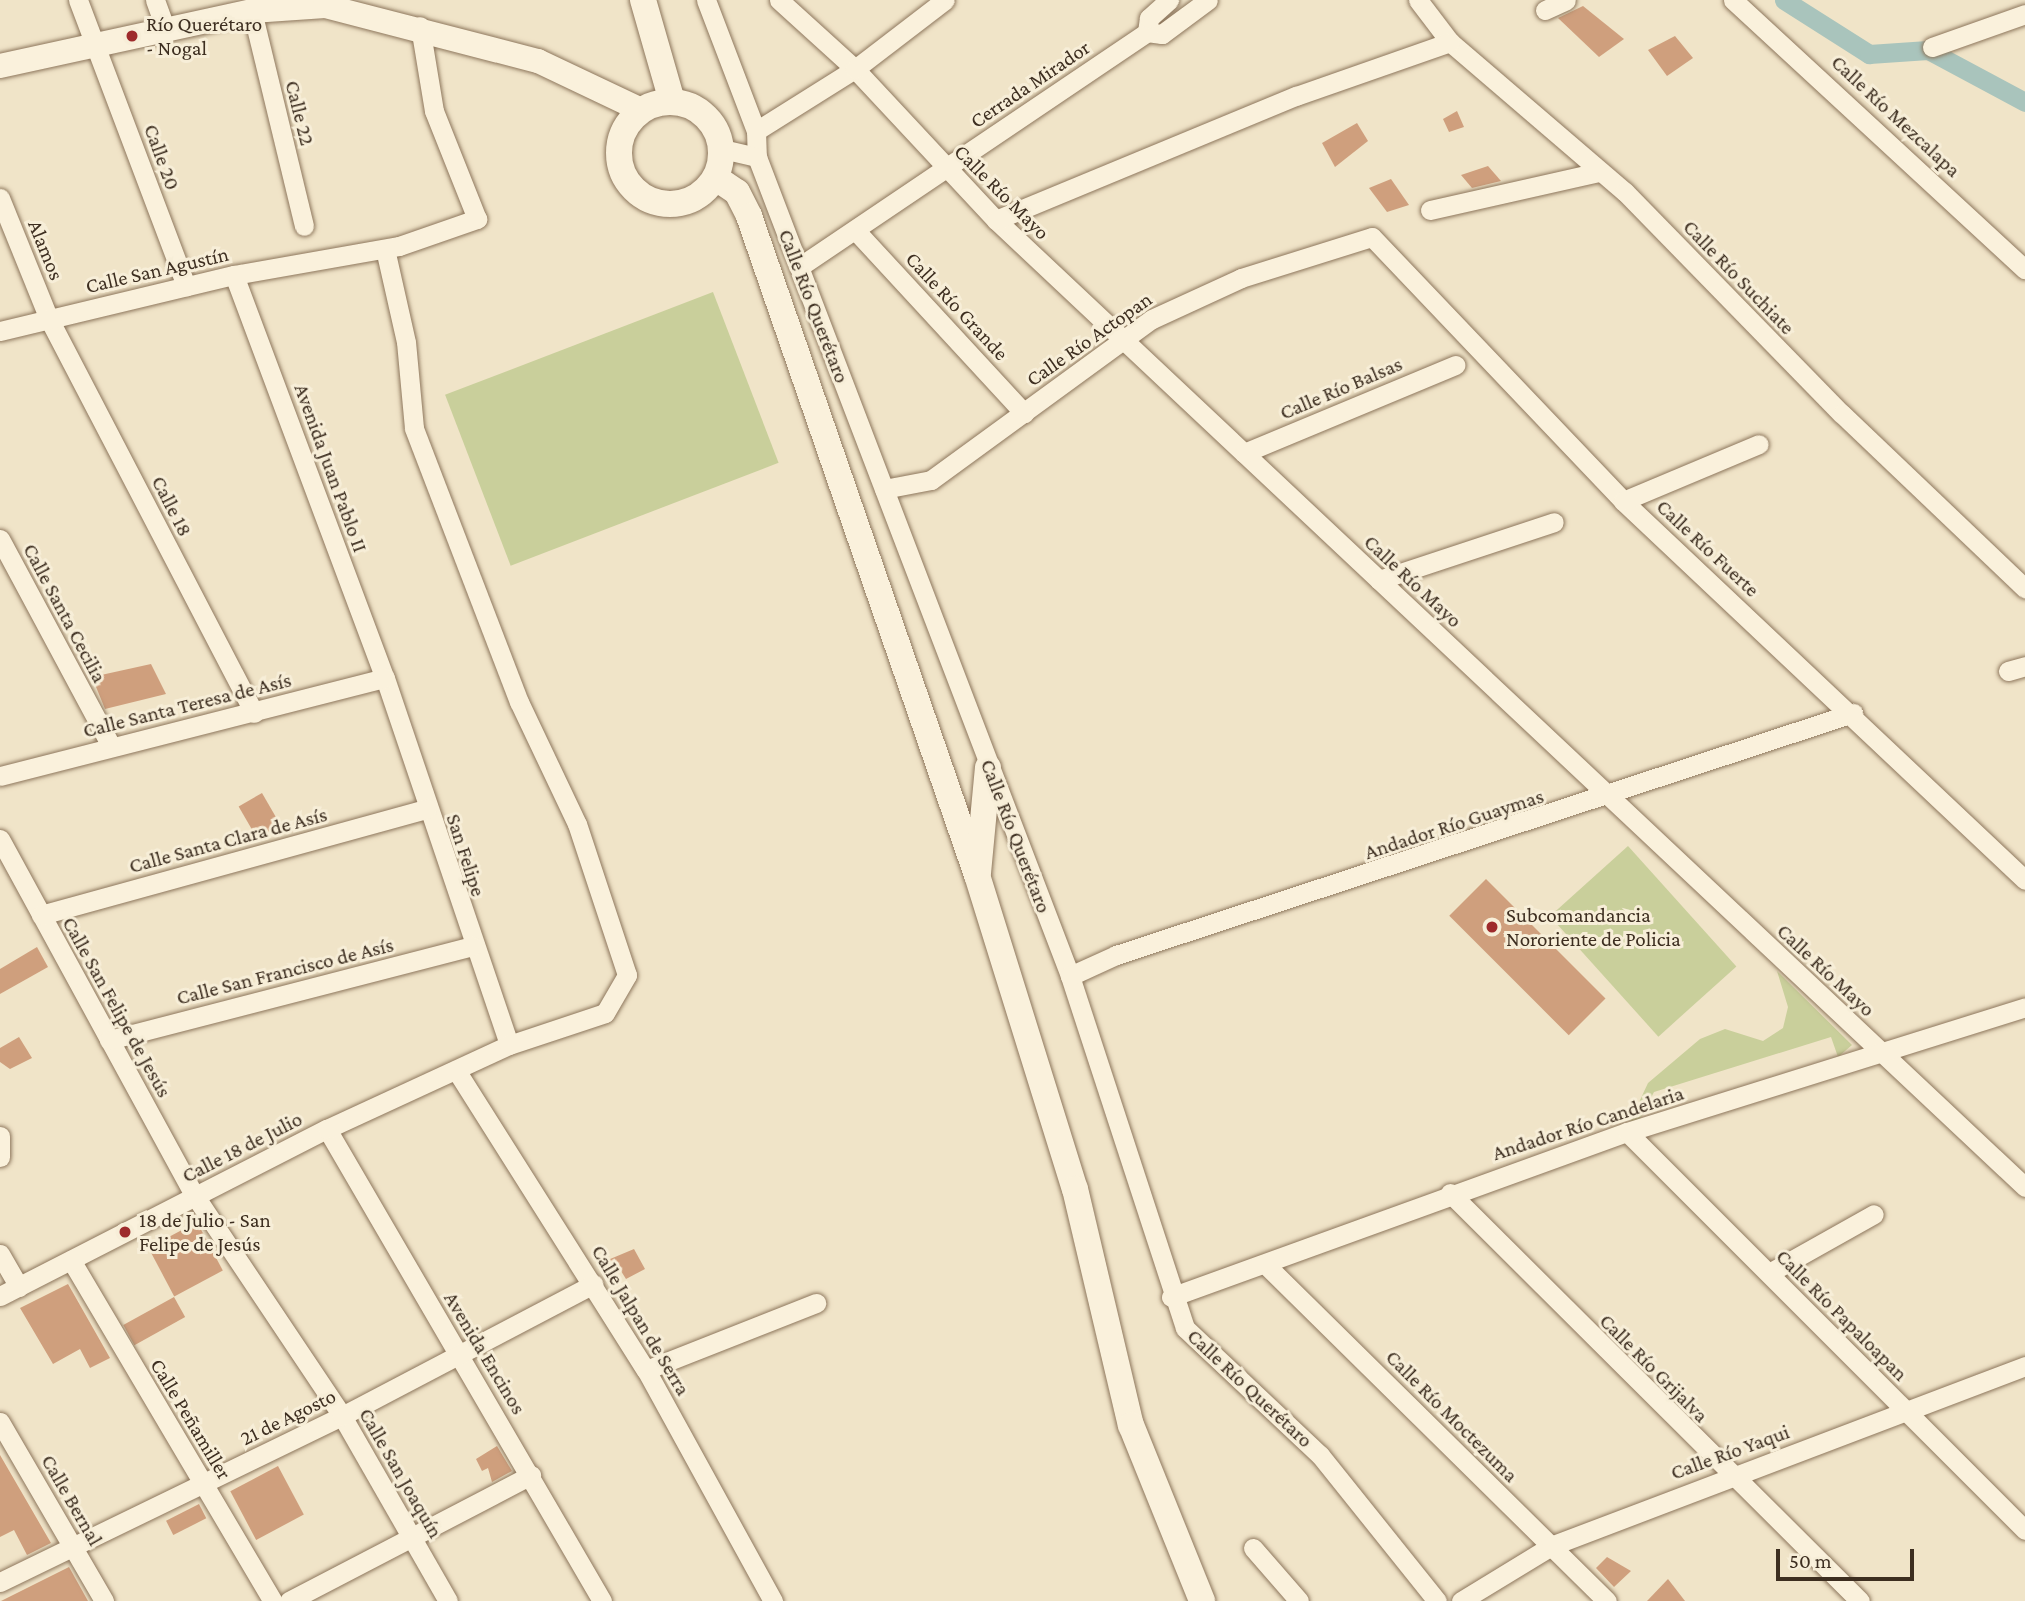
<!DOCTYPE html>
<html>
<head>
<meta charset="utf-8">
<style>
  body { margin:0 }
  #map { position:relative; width:2025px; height:1601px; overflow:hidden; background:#f0e4c8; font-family:"Crimson Pro",serif }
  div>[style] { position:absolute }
  .green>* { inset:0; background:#c9cf9b; transform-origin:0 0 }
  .canal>* { height:19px; margin:-9.5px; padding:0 9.5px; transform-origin:9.5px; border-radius:9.5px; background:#a9c4bc }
  .building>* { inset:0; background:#cf9f7d; transform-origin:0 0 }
  .roads { filter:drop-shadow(0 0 2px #8d765c) drop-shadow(0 0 2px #8d765c) }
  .minor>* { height:19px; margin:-9.5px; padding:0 9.5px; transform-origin:9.5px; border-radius:9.5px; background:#faf1dc }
  .tertiary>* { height:24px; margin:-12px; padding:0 12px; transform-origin:12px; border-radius:12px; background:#faf1dc }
  .secondary>* { height:26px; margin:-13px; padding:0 13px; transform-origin:13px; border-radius:13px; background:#faf1dc }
  .secondary>.ring { margin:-13px; padding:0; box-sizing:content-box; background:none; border:26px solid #faf1dc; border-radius:50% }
  .dots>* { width:19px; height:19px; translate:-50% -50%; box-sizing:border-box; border:4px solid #f7eed8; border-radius:50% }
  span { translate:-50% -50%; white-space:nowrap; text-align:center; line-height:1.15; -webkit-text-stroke:6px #f7eed8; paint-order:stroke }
  .poi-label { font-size:21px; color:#3d2e20 }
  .left { translate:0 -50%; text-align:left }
  .street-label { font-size:21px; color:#3d2e20 }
  .scale { position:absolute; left:1776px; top:1549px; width:138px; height:32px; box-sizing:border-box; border:4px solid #3d2e20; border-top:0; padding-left:9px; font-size:21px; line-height:24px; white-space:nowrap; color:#3d2e20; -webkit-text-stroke:5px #f7eed8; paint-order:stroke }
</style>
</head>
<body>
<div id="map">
  <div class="green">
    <i style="left:713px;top:292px;width:183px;height:287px;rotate:69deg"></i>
    <i style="left:1628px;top:846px;width:162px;height:105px;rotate:48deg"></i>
    <i style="clip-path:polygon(1777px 971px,1852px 1045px,1838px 1057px,1831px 1037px,1654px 1092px,1638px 1123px,1627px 1128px,1648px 1083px,1700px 1039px,1725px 1029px,1763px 1041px,1783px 1028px,1788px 1007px)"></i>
  </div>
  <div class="canal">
    <i style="left:1784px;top:0;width:101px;rotate:32.4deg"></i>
    <i style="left:1869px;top:54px;width:59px;rotate:-3.9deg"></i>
    <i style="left:1928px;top:50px;width:110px;rotate:28.2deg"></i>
  </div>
  <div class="building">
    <i style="clip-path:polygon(1583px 6px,1624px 39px,1599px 57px,1558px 18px)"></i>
    <i style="clip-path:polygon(1675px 36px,1693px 58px,1667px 76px,1648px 50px)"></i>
    <i style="clip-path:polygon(1457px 111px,1464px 127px,1449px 132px,1443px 119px)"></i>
    <i style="clip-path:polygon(1357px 123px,1368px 141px,1335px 167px,1322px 143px)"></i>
    <i style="clip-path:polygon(1488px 166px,1501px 181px,1472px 188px,1461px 175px)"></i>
    <i style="clip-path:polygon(1391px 179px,1409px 205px,1387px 212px,1369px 188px)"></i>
    <i style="clip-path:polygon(151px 664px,166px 694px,105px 709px,92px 677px)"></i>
    <i style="left:262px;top:793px;width:39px;height:27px;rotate:60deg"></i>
    <i style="left:1486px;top:879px;width:169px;height:52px;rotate:45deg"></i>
    <i style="clip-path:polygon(37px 947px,48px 967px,0 994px,0 969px)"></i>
    <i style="clip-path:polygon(19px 1037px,32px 1058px,10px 1069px,0 1062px,0 1048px)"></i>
    <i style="left:197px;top:1222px;width:55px;height:55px;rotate:62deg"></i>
    <i style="clip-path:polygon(634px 1249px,645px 1269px,626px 1279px,621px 1271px,609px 1276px,603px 1262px)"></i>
    <i style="clip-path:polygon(68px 1284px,110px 1358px,90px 1368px,80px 1349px,53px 1364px,20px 1308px)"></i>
    <i style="left:174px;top:1297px;width:23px;height:58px;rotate:61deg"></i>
    <i style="clip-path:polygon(497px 1446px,512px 1471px,492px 1482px,488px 1468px,482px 1471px,476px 1459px)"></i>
    <i style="clip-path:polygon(0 1455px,51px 1543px,27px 1555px,14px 1530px,0 1537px)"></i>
    <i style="left:278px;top:1466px;width:55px;height:54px;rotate:62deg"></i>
    <i style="left:199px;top:1504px;width:16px;height:37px;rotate:63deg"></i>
    <i style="clip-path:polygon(1607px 1557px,1631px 1571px,1614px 1587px,1596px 1568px)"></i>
    <i style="clip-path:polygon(69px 1567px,88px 1601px,1px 1601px)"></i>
    <i style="clip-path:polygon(1668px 1579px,1685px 1601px,1647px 1601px)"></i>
  </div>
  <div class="roads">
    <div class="minor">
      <i style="left:78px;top:0;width:306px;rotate:69.3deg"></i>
      <i style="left:155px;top:0;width:30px;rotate:70deg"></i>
      <i style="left:706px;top:0;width:140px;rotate:69.1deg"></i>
      <i style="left:756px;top:131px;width:26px;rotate:88deg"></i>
      <i style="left:757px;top:157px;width:877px;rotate:69.08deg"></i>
      <i style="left:1070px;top:976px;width:370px;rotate:71.9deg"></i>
      <i style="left:1185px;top:1328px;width:185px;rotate:43.3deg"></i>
      <i style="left:1320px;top:1455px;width:187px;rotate:51.3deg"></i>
      <i style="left:779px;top:0;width:103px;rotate:42.2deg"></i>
      <i style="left:855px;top:69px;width:207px;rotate:47deg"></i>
      <i style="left:996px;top:220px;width:1412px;rotate:43.22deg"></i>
      <i style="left:1418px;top:0;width:53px;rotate:52.7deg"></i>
      <i style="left:1450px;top:42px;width:230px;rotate:40.6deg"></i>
      <i style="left:1625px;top:192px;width:310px;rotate:45.7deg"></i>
      <i style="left:1842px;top:414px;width:253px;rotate:43.6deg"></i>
      <i style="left:1733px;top:0;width:397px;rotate:42.7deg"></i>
      <i style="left:1545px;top:10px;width:23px;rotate:-25deg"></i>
      <i style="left:252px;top:11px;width:221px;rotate:76.4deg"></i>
      <i style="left:1147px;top:32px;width:15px;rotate:8deg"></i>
      <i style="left:1162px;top:34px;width:57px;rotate:-36.5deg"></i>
      <i style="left:1932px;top:47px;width:99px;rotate:-19.5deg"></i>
      <i style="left:756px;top:131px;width:117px;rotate:-32.1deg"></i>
      <i style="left:855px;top:69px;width:113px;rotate:-37.5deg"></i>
      <i style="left:722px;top:149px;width:36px;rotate:13deg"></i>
      <i style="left:0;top:198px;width:131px;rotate:68deg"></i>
      <i style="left:49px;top:319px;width:444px;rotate:62.5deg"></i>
      <i style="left:1430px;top:210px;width:172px;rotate:-12.7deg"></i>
      <i style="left:996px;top:220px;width:325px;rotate:-22.5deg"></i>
      <i style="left:1296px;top:96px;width:163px;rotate:-19.3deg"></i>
      <i style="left:856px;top:231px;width:248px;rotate:47.3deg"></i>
      <i style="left:799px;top:267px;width:420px;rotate:-34deg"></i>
      <i style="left:1147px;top:32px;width:14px;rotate:-82deg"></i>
      <i style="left:1149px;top:18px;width:27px;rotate:-42deg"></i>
      <i style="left:234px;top:275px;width:430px;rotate:69.5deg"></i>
      <i style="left:385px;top:678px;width:387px;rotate:71.3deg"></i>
      <i style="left:0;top:331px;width:241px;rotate:-13.5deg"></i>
      <i style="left:234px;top:275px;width:168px;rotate:-10deg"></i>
      <i style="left:399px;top:246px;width:83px;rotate:-19.1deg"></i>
      <i style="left:477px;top:219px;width:116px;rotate:-111.7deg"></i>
      <i style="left:434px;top:111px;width:86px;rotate:-99.4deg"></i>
      <i style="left:1244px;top:453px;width:229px;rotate:-22.6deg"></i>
      <i style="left:884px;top:489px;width:48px;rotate:-10.8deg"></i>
      <i style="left:931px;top:480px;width:273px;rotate:-36.1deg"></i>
      <i style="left:1152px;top:319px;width:98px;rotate:-24.7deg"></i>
      <i style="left:1241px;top:278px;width:137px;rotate:-17.4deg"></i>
      <i style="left:1372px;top:237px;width:364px;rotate:46.4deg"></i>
      <i style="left:1623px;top:501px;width:552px;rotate:43.31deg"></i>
      <i style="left:1623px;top:501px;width:147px;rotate:-22.7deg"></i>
      <i style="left:0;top:539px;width:235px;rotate:61.8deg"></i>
      <i style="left:1379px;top:580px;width:184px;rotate:-18.3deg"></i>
      <i style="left:2008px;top:671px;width:18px;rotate:-16deg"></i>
      <i style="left:0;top:776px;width:397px;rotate:-14.3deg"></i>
      <i style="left:0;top:839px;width:407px;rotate:61.4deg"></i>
      <i style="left:195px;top:1196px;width:265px;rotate:56.2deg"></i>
      <i style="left:342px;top:1416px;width:213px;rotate:60.2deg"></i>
      <i style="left:41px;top:915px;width:400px;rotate:-15.4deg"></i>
      <i style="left:1070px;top:976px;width:51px;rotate:-24.5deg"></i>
      <i style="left:1116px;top:955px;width:776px;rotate:-18.18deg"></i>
      <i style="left:109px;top:1040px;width:375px;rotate:-14.5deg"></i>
      <i style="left:456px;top:1070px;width:355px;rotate:57.7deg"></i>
      <i style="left:646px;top:1370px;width:264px;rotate:61.2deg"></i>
      <i style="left:327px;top:1129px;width:546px;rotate:59.77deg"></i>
      <i style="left:1627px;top:1132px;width:563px;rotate:45deg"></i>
      <i style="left:0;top:1136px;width:21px;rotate:90deg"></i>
      <i style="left:1450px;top:1193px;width:578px;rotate:44.86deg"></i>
      <i style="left:0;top:1254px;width:38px;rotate:60deg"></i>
      <i style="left:71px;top:1260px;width:396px;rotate:59.4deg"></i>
      <i style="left:1265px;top:1264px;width:480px;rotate:44.6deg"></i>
      <i style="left:1769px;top:1273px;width:120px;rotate:-29.3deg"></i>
      <i style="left:0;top:1296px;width:367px;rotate:-27.1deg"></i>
      <i style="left:327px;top:1129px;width:200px;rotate:-24.8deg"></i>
      <i style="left:509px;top:1045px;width:101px;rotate:-18.4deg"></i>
      <i style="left:605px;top:1013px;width:44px;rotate:-59.9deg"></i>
      <i style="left:627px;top:975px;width:159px;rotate:-108.3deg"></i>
      <i style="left:577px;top:824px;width:135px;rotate:-115.4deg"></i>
      <i style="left:519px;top:702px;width:293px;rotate:-111deg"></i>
      <i style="left:414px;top:428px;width:86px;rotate:-95.3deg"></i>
      <i style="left:406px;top:342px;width:95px;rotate:-102.7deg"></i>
      <i style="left:1171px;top:1297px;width:485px;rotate:-19.9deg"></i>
      <i style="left:1627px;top:1132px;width:417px;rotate:-17.4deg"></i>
      <i style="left:646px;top:1370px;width:183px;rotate:-21.5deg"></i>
      <i style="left:0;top:1422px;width:207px;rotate:59.8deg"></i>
      <i style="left:1253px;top:1548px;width:70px;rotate:49deg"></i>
      <i style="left:0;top:1582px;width:380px;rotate:-25.9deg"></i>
      <i style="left:342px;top:1416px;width:284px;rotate:-27.7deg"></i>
      <i style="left:289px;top:1601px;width:273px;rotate:-27.5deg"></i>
      <i style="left:1461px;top:1601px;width:105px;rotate:-31.4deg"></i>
      <i style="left:1551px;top:1546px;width:507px;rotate:-20.79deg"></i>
    </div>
    <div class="tertiary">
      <i style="left:0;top:66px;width:258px;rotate:-12.3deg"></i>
      <i style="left:252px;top:11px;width:73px;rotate:-3.9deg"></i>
      <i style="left:325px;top:6px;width:220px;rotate:14.5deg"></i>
      <i style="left:538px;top:61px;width:114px;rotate:25.4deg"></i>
    </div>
    <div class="secondary">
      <i style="left:643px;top:0;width:105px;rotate:74deg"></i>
      <i class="ring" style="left:619px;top:102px;width:76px;height:76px"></i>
      <i style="left:716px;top:178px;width:25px;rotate:34deg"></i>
      <i style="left:737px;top:192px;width:27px;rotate:63deg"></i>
      <i style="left:749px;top:216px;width:697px;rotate:70.92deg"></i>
      <i style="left:977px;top:875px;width:329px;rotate:72.7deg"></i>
      <i style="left:1075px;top:1189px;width:243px;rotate:76.7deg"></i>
      <i style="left:1131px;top:1425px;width:190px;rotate:68deg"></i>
      <i style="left:978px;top:873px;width:106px;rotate:-84.6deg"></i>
    </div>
  </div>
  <div class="dots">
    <i style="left:132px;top:36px;background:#9e2a2b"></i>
    <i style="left:1492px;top:927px;background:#9e2a2b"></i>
    <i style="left:125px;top:1232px;background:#9e2a2b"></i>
  </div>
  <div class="poi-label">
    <span class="left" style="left:146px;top:36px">Río Querétaro<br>- Nogal</span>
    <span class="left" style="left:1506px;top:927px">Subcomandancia<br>Nororiente de Policia</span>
    <span class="left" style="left:139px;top:1232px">18 de Julio - San<br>Felipe de Jesús</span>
  </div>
  <div class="street-label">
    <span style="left:1030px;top:84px;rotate:-34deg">Cerrada Mirador</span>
    <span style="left:300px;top:113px;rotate:76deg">Calle 22</span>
    <span style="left:1896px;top:116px;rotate:43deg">Calle Río Mezcalapa</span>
    <span style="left:162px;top:157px;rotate:70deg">Calle 20</span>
    <span style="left:1002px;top:192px;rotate:45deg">Calle Río Mayo</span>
    <span style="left:46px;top:250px;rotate:68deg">Alamos</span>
    <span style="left:157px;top:270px;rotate:-13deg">Calle San Agustín</span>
    <span style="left:1739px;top:277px;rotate:46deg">Calle Río Suchiate</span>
    <span style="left:814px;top:306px;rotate:69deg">Calle Río Querétaro</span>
    <span style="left:957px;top:306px;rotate:47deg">Calle Río Grande</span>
    <span style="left:1089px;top:339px;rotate:-35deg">Calle Río Actopan</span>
    <span style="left:1341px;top:388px;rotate:-23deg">Calle Río Balsas</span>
    <span style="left:331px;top:468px;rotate:70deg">Avenida Juan Pablo II</span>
    <span style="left:172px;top:506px;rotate:63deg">Calle 18</span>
    <span style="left:1708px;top:548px;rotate:43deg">Calle Río Fuerte</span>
    <span style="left:1413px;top:581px;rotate:43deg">Calle Río Mayo</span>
    <span style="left:65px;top:613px;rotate:62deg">Calle Santa Cecilia</span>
    <span style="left:187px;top:705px;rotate:-14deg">Calle Santa Teresa de Asís</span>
    <span style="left:1454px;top:824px;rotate:-18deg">Andador Río Guaymas</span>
    <span style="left:1016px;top:836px;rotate:69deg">Calle Río Querétaro</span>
    <span style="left:228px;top:840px;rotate:-15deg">Calle Santa Clara de Asís</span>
    <span style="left:466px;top:855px;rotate:72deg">San Felipe</span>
    <span style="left:1826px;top:970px;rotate:43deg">Calle Río Mayo</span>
    <span style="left:285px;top:971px;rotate:-14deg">Calle San Francisco de Asís</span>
    <span style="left:117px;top:1007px;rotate:61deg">Calle San Felipe de Jesús</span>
    <span style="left:1588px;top:1123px;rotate:-18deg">Andador Río Candelaria</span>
    <span style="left:242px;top:1147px;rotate:-27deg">Calle 18 de Julio</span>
    <span style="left:1842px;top:1315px;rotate:45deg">Calle Río Papaloapan</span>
    <span style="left:641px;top:1320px;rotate:59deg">Calle Jalpan de Serra</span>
    <span style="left:485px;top:1353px;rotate:59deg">Avenida Encinos</span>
    <span style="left:1654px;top:1368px;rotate:45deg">Calle Río Grijalva</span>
    <span style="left:1250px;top:1388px;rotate:43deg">Calle Río Querétaro</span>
    <span style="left:1452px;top:1416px;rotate:45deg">Calle Río Moctezuma</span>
    <span style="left:288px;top:1417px;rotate:-26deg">21 de Agosto</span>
    <span style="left:191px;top:1419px;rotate:59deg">Calle Peñamiller</span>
    <span style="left:1730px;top:1452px;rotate:-20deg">Calle Río Yaqui</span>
    <span style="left:401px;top:1473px;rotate:60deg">Calle San Joaquín</span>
    <span style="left:72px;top:1500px;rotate:60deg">Calle Bernal</span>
  </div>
  <div class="scale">50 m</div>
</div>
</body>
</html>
